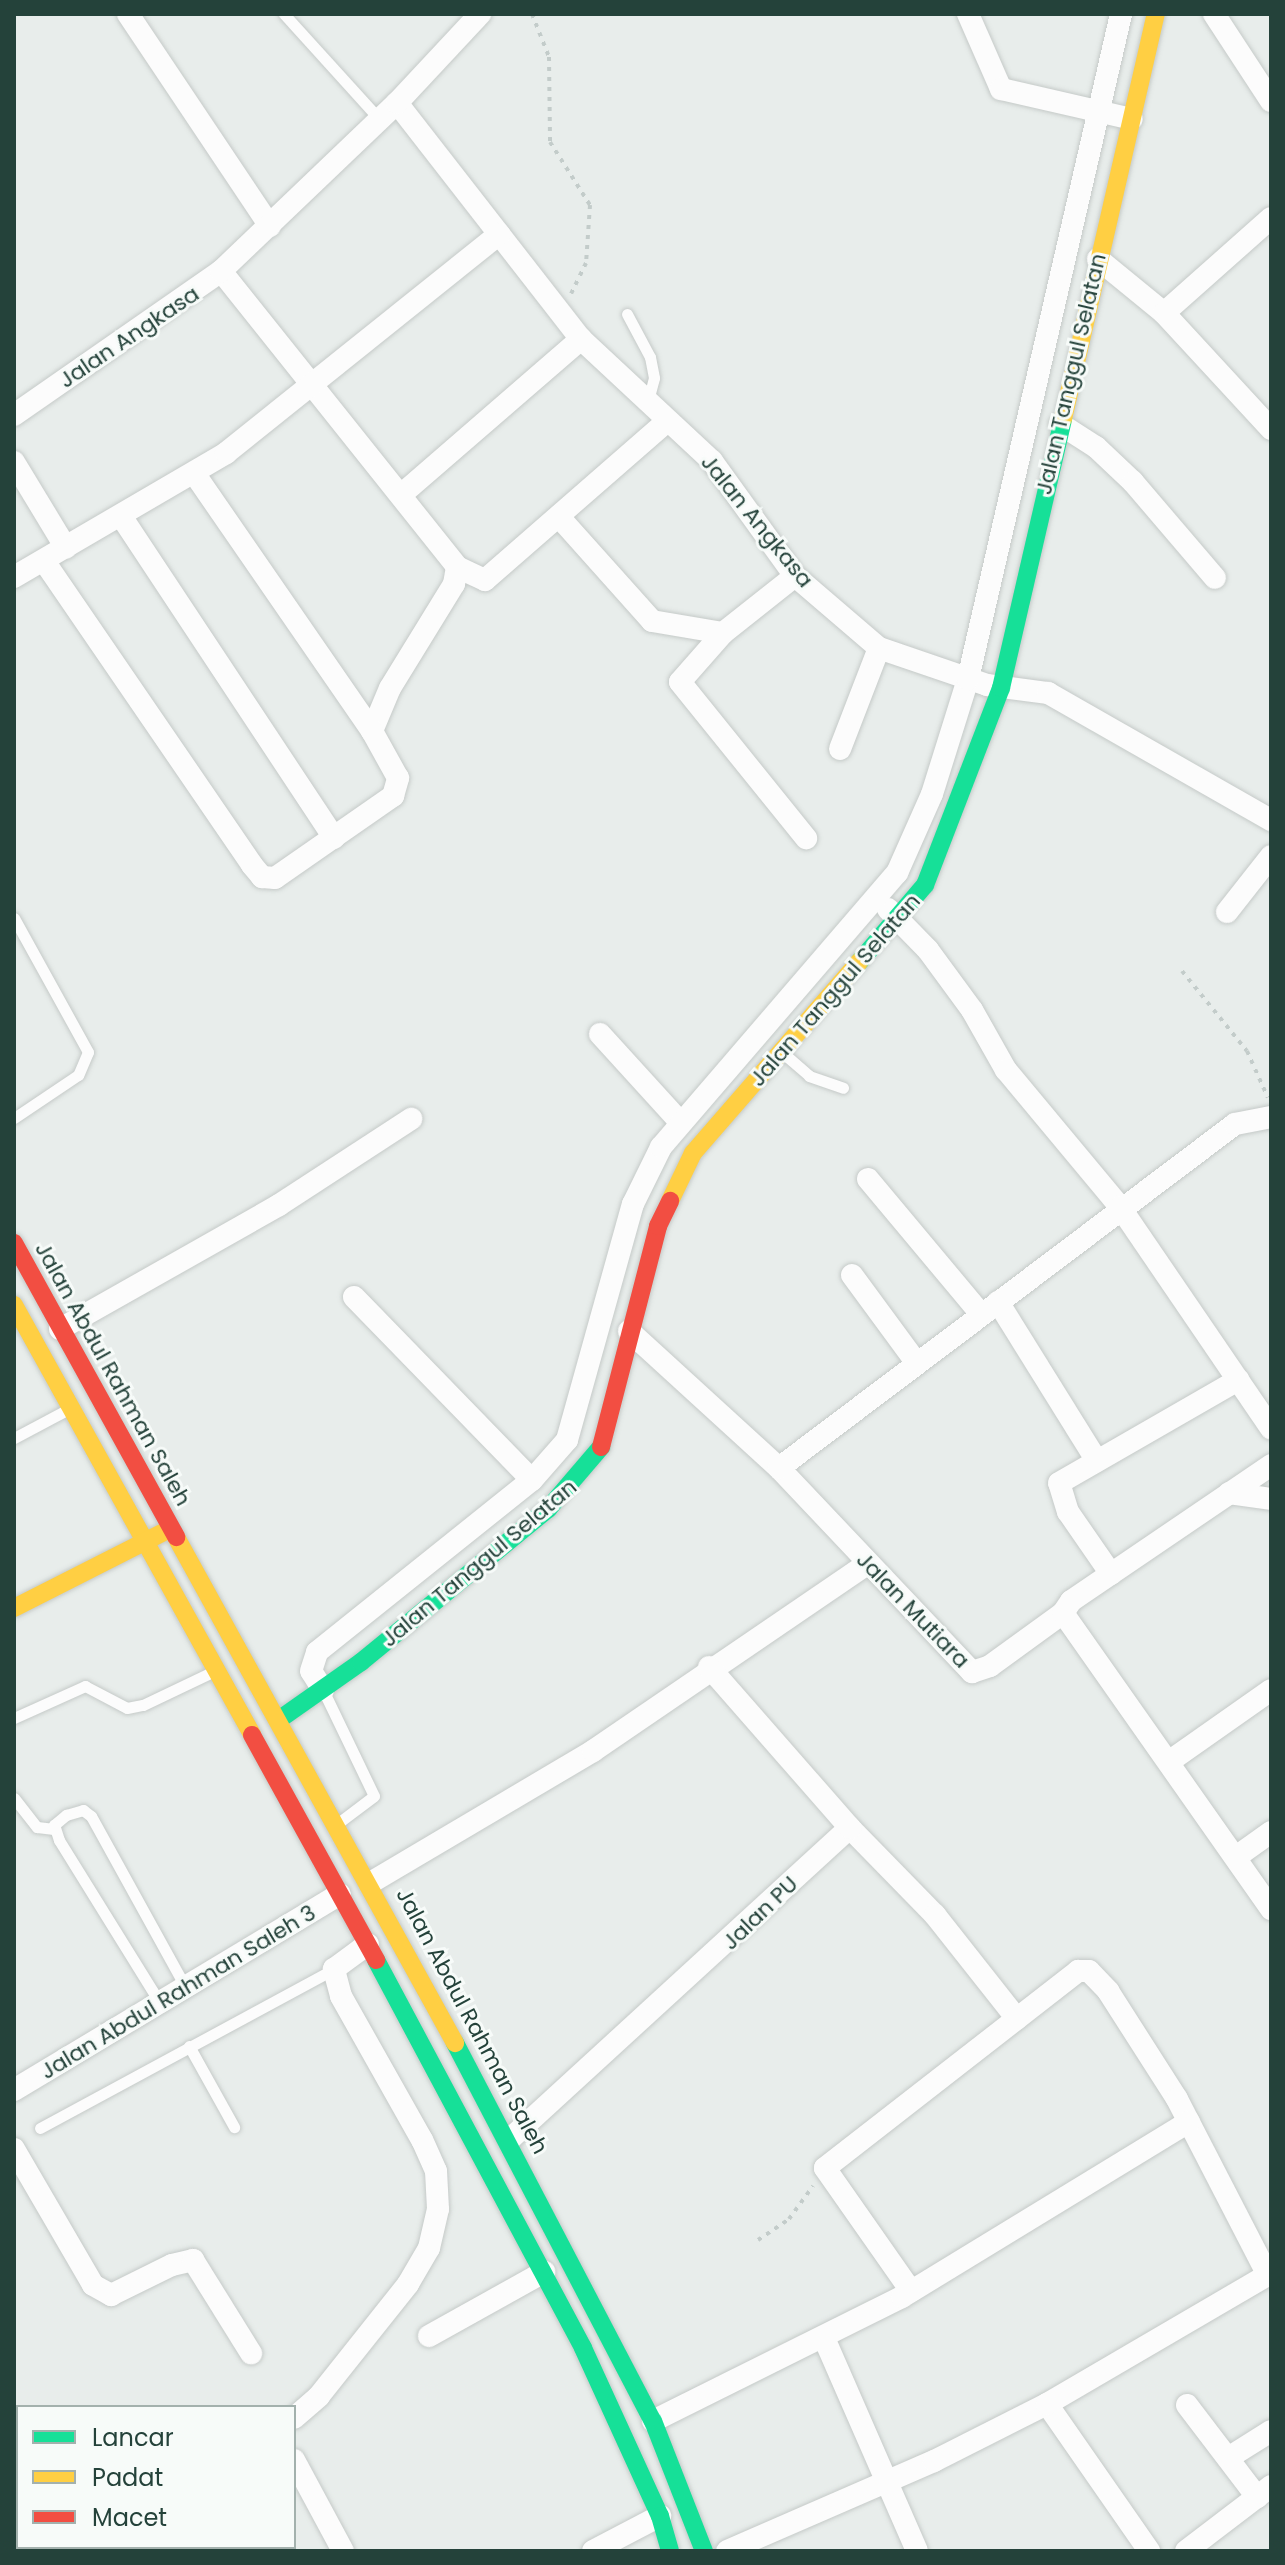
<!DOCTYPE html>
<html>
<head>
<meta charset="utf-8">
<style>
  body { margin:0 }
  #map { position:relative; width:1285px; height:2565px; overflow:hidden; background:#e8edeb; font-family:Poppins,sans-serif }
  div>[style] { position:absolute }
  .path>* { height:4px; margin-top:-2px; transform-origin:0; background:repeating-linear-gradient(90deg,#c3ccca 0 4px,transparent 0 10px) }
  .roads { filter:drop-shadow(0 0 2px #c5cac8) drop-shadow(0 0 2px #c5cac8) }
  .lane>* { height:11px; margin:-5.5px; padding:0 5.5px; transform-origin:5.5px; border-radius:5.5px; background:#fcfcfc }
  .street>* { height:22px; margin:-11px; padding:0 11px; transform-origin:11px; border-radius:11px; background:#fcfcfc }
  .fast>* { height:18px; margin:-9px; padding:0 9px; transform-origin:9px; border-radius:9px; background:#16e098 }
  .slow>* { height:18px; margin:-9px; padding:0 9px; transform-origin:9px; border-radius:9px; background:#ffcf43 }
  .jam>* { height:18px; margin:-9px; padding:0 9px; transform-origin:9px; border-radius:9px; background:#f24e42 }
  span { translate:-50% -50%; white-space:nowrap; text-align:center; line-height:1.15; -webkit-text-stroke:6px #f7fbf9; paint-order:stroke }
  .street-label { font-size:22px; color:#24423a }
  .frame { position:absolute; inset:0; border:16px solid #24423a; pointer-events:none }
  .legend { position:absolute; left:16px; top:2405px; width:280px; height:144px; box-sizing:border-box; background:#f7fbf9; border:2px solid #a3b1ad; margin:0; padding:10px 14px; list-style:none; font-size:24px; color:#24423a }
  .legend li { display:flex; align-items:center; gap:16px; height:40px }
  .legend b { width:40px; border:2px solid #a3b1ad }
</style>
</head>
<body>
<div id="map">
  <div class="path">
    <i style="left:532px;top:14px;width:46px;rotate:68.4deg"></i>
    <i style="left:549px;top:57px;width:85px;rotate:89.3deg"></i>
    <i style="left:550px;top:142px;width:75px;rotate:57.6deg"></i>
    <i style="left:590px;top:205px;width:58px;rotate:93.9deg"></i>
    <i style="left:586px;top:263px;width:34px;rotate:116deg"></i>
    <i style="left:1182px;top:971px;width:103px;rotate:50.9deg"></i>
    <i style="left:1247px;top:1051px;width:51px;rotate:65.9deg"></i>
    <i style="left:758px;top:2240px;width:37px;rotate:-34deg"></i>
    <i style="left:789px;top:2219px;width:41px;rotate:-54deg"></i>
  </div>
  <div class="roads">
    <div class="lane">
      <i style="left:284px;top:14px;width:143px;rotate:47.8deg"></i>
      <i style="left:627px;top:314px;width:49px;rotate:61.9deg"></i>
      <i style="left:650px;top:357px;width:21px;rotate:79deg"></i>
      <i style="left:654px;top:378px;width:27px;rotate:105deg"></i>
      <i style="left:14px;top:918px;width:153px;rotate:61.1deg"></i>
      <i style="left:88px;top:1052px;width:25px;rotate:113deg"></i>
      <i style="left:78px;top:1075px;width:77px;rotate:146.1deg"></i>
      <i style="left:783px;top:1053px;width:35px;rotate:41deg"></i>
      <i style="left:809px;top:1076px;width:36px;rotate:19deg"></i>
      <i style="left:14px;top:1438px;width:55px;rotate:-28deg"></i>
      <i style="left:324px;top:1692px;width:115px;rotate:64.3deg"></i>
      <i style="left:374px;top:1796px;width:41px;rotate:142.9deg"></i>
      <i style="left:14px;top:1718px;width:78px;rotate:-24.3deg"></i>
      <i style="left:85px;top:1686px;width:47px;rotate:27.6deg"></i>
      <i style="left:127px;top:1708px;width:16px;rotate:-11deg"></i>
      <i style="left:143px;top:1705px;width:72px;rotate:-25.5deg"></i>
      <i style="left:14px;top:1798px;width:37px;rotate:52deg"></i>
      <i style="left:37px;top:1827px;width:17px;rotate:7deg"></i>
      <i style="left:160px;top:2003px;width:192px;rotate:-121.8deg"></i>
      <i style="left:59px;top:1840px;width:16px;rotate:-108deg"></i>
      <i style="left:54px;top:1825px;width:16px;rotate:-40deg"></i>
      <i style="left:66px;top:1815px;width:18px;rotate:-16deg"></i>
      <i style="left:83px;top:1810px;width:10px;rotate:37deg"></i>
      <i style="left:91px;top:1816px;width:196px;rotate:61.1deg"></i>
      <i style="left:189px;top:2046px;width:93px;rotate:60.9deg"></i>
      <i style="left:40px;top:2128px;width:334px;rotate:-28.4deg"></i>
    </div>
    <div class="street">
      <i style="left:128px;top:14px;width:255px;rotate:56.2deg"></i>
      <i style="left:968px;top:14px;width:82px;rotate:66.3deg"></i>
      <i style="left:1001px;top:89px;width:134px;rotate:12.9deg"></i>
      <i style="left:1214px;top:14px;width:104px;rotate:56.8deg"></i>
      <i style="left:397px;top:103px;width:299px;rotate:52.1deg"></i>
      <i style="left:581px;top:339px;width:179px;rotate:43deg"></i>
      <i style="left:712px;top:461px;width:142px;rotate:54.2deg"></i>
      <i style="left:795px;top:576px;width:111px;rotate:40.6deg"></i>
      <i style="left:879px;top:648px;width:114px;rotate:18.9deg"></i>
      <i style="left:987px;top:685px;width:62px;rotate:7.5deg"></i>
      <i style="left:1048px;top:693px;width:257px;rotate:29.7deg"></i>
      <i style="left:1098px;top:259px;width:85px;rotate:39.3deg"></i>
      <i style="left:1164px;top:313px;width:158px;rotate:47.3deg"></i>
      <i style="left:221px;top:271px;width:379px;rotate:51.4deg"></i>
      <i style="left:457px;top:567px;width:17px;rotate:100deg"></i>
      <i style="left:454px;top:584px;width:122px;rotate:121.6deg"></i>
      <i style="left:390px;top:688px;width:47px;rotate:112.7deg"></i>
      <i style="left:1164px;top:313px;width:143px;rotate:-41.6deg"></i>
      <i style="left:14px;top:415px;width:252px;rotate:-34.8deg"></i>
      <i style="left:221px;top:271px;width:243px;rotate:-43.7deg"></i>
      <i style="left:397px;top:103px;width:122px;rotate:-47deg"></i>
      <i style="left:1060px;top:424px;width:43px;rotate:32.6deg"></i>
      <i style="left:1096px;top:447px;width:51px;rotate:43.4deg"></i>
      <i style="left:1133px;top:482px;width:126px;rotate:49.5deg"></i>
      <i style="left:14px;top:462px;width:100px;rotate:58.8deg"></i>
      <i style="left:402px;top:494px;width:237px;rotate:-40.9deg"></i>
      <i style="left:121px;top:516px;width:386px;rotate:56.5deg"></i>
      <i style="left:560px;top:518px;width:138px;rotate:48.2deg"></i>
      <i style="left:652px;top:621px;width:72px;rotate:9.6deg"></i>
      <i style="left:44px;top:561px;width:368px;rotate:55.6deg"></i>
      <i style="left:252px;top:865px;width:16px;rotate:50deg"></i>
      <i style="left:262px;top:877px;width:13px;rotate:4deg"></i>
      <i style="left:275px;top:878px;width:144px;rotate:-34.8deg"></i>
      <i style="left:393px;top:796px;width:19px;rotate:-74deg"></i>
      <i style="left:398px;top:778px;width:54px;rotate:-119deg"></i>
      <i style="left:372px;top:731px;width:312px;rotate:-124.6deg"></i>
      <i style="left:457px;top:567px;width:31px;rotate:25deg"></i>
      <i style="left:485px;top:580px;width:240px;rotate:-41.1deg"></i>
      <i style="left:795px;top:576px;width:92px;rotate:141.6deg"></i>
      <i style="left:723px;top:633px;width:65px;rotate:131.3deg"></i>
      <i style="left:680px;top:682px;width:201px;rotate:51.1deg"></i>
      <i style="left:14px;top:577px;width:246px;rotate:-30.3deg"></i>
      <i style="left:226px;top:453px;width:350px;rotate:-38.7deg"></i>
      <i style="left:840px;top:749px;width:108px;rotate:-68.9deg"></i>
      <i style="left:888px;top:909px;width:57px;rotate:45.7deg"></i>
      <i style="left:928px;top:950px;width:74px;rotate:53.7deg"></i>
      <i style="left:972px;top:1010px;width:69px;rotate:60.5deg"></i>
      <i style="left:1006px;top:1070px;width:178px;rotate:50.2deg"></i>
      <i style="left:1120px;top:1207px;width:268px;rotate:55.7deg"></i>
      <i style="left:1227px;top:912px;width:71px;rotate:-51.8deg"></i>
      <i style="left:600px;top:1034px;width:120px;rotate:47.7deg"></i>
      <i style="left:868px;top:1179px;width:176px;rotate:50.1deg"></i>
      <i style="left:852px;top:1275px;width:108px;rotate:53.7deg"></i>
      <i style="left:354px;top:1297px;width:255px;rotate:45.8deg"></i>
      <i style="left:998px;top:1302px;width:187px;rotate:58.1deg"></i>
      <i style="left:60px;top:1329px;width:252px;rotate:-29.5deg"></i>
      <i style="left:279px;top:1205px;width:158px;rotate:-33.1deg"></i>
      <i style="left:629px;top:1331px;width:203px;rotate:42.4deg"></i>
      <i style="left:779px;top:1468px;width:281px;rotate:46.6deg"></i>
      <i style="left:972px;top:1672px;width:19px;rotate:-18deg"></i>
      <i style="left:990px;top:1666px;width:90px;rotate:-36deg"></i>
      <i style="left:1063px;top:1613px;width:362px;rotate:54.9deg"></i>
      <i style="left:779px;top:1468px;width:571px;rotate:-37.03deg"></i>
      <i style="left:1235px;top:1124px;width:37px;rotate:-11deg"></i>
      <i style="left:1229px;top:1493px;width:42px;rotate:8.1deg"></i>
      <i style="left:1111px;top:1574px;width:75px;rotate:-124.7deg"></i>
      <i style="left:1068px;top:1512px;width:30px;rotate:-107deg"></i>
      <i style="left:1059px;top:1483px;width:207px;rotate:-29.9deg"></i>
      <i style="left:1063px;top:1613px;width:14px;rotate:-56deg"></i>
      <i style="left:1071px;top:1601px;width:242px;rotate:-34.2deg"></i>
      <i style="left:323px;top:1690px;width:22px;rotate:-122deg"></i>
      <i style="left:311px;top:1671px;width:20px;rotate:-72deg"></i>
      <i style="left:317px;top:1652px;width:275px;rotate:-38.7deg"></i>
      <i style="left:532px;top:1480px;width:53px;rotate:-48.8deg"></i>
      <i style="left:567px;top:1440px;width:245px;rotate:-74.4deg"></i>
      <i style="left:633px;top:1204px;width:64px;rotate:-63.8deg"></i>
      <i style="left:661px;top:1147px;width:362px;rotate:-49.3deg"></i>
      <i style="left:897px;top:873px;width:86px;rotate:-66.1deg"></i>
      <i style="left:932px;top:794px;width:121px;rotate:-72.6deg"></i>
      <i style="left:968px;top:679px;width:682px;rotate:-77.04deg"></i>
      <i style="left:1170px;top:1761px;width:123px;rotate:-35.1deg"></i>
      <i style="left:850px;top:1828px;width:122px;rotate:45.7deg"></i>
      <i style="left:935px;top:1915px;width:132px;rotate:51.7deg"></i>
      <i style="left:1236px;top:1857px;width:43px;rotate:-35.5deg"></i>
      <i style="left:370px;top:1883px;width:259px;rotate:-30.6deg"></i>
      <i style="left:593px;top:1751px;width:332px;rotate:-34.3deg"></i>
      <i style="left:14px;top:2090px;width:380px;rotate:-31deg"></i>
      <i style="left:509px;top:2140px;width:462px;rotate:-42.5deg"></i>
      <i style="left:850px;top:1828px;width:214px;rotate:-131.2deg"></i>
      <i style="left:14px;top:2149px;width:157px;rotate:59.8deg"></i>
      <i style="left:93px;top:2285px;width:21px;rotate:29deg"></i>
      <i style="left:111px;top:2295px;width:68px;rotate:-26.2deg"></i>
      <i style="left:172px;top:2265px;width:22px;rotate:-13deg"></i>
      <i style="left:193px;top:2260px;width:110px;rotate:58.1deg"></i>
      <i style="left:911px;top:2291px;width:150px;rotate:-125deg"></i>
      <i style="left:825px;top:2168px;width:321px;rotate:-37.9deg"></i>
      <i style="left:1078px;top:1971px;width:11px"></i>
      <i style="left:1089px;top:1971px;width:28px;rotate:46deg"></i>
      <i style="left:1108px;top:1991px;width:128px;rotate:57.4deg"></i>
      <i style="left:1177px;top:2099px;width:198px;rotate:62.7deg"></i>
      <i style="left:429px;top:2336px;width:132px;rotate:-29.1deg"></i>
      <i style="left:824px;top:2338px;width:232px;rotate:66.4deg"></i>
      <i style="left:1047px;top:2404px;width:179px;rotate:55.2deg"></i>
      <i style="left:1187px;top:2405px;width:116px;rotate:52.7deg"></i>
      <i style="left:1257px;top:2497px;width:18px;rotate:-38deg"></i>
      <i style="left:294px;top:2418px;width:33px;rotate:-41deg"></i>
      <i style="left:319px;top:2396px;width:143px;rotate:-51.5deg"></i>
      <i style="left:408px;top:2284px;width:42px;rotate:-59.7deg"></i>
      <i style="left:429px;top:2248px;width:40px;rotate:-77deg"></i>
      <i style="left:438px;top:2209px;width:38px;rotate:-93deg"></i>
      <i style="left:436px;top:2171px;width:34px;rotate:-114deg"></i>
      <i style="left:422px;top:2140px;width:165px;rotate:-119.4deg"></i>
      <i style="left:341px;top:1996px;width:28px;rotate:-105deg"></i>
      <i style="left:334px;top:1969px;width:42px;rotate:-36.3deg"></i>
      <i style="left:653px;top:2421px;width:278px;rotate:-26.5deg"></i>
      <i style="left:902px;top:2297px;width:336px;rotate:-31.4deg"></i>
      <i style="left:1228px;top:2458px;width:51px;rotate:-32.1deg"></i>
      <i style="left:294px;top:2460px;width:103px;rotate:61.7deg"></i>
      <i style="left:76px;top:2551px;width:6px;rotate:-39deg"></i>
      <i style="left:593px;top:2551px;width:76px;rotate:-27.6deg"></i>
      <i style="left:727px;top:2551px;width:226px;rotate:-23.5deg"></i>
      <i style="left:934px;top:2461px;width:127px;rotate:-26.8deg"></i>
      <i style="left:1047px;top:2404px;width:259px;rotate:-30.3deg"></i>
      <i style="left:1186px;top:2551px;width:89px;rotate:-37.3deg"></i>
    </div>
    <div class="fast">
      <i style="left:860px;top:961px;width:100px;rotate:-49.5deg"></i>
      <i style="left:925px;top:885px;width:211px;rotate:-68.9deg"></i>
      <i style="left:1001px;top:688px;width:276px;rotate:-77deg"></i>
      <i style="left:280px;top:1719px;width:99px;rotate:-35.1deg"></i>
      <i style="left:361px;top:1662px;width:242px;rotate:-39.3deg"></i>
      <i style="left:548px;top:1509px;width:82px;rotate:-49.5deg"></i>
      <i style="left:376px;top:1960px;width:440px;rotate:61.9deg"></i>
      <i style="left:583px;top:2348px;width:185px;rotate:65.4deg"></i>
      <i style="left:660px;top:2516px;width:36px;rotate:74deg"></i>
      <i style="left:455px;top:2043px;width:427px;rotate:62.4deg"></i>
      <i style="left:653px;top:2421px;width:140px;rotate:68.6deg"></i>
    </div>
    <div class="slow">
      <i style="left:1063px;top:419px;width:416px;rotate:-77.1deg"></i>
      <i style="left:670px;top:1201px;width:53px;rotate:-64.4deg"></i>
      <i style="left:693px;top:1153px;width:254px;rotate:-49deg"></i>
      <i style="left:14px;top:1305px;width:491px;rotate:61deg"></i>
      <i style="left:176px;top:1537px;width:578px;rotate:61.13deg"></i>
      <i style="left:14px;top:1608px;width:168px;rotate:-26.9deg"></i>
    </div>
    <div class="jam">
      <i style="left:14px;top:1243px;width:336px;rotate:61.1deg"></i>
      <i style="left:601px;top:1447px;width:228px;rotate:-75.5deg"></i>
      <i style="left:658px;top:1226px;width:28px;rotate:-64deg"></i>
      <i style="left:252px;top:1735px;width:257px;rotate:61.1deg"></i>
    </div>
  </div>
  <div class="street-label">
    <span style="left:129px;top:337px;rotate:-34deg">Jalan Angkasa</span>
    <span style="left:1071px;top:374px;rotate:-77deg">Jalan Tanggul Selatan</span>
    <span style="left:757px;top:521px;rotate:51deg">Jalan Angkasa</span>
    <span style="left:835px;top:990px;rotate:-49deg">Jalan Tanggul Selatan</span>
    <span style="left:113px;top:1374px;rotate:61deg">Jalan Abdul Rahman Saleh</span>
    <span style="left:479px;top:1563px;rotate:-40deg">Jalan Tanggul Selatan</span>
    <span style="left:913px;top:1610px;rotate:46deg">Jalan Mutiara</span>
    <span style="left:760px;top:1913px;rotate:-44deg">Jalan PU</span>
    <span style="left:178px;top:1992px;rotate:-31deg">Jalan Abdul Rahman Saleh 3</span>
    <span style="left:472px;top:2021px;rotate:62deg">Jalan Abdul Rahman Saleh</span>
  </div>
  <div class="frame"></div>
  <ul class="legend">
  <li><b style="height:10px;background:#16e098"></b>Lancar</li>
  <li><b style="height:10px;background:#ffcf43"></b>Padat</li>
  <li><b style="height:10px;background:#f24e42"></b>Macet</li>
  </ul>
</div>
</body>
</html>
